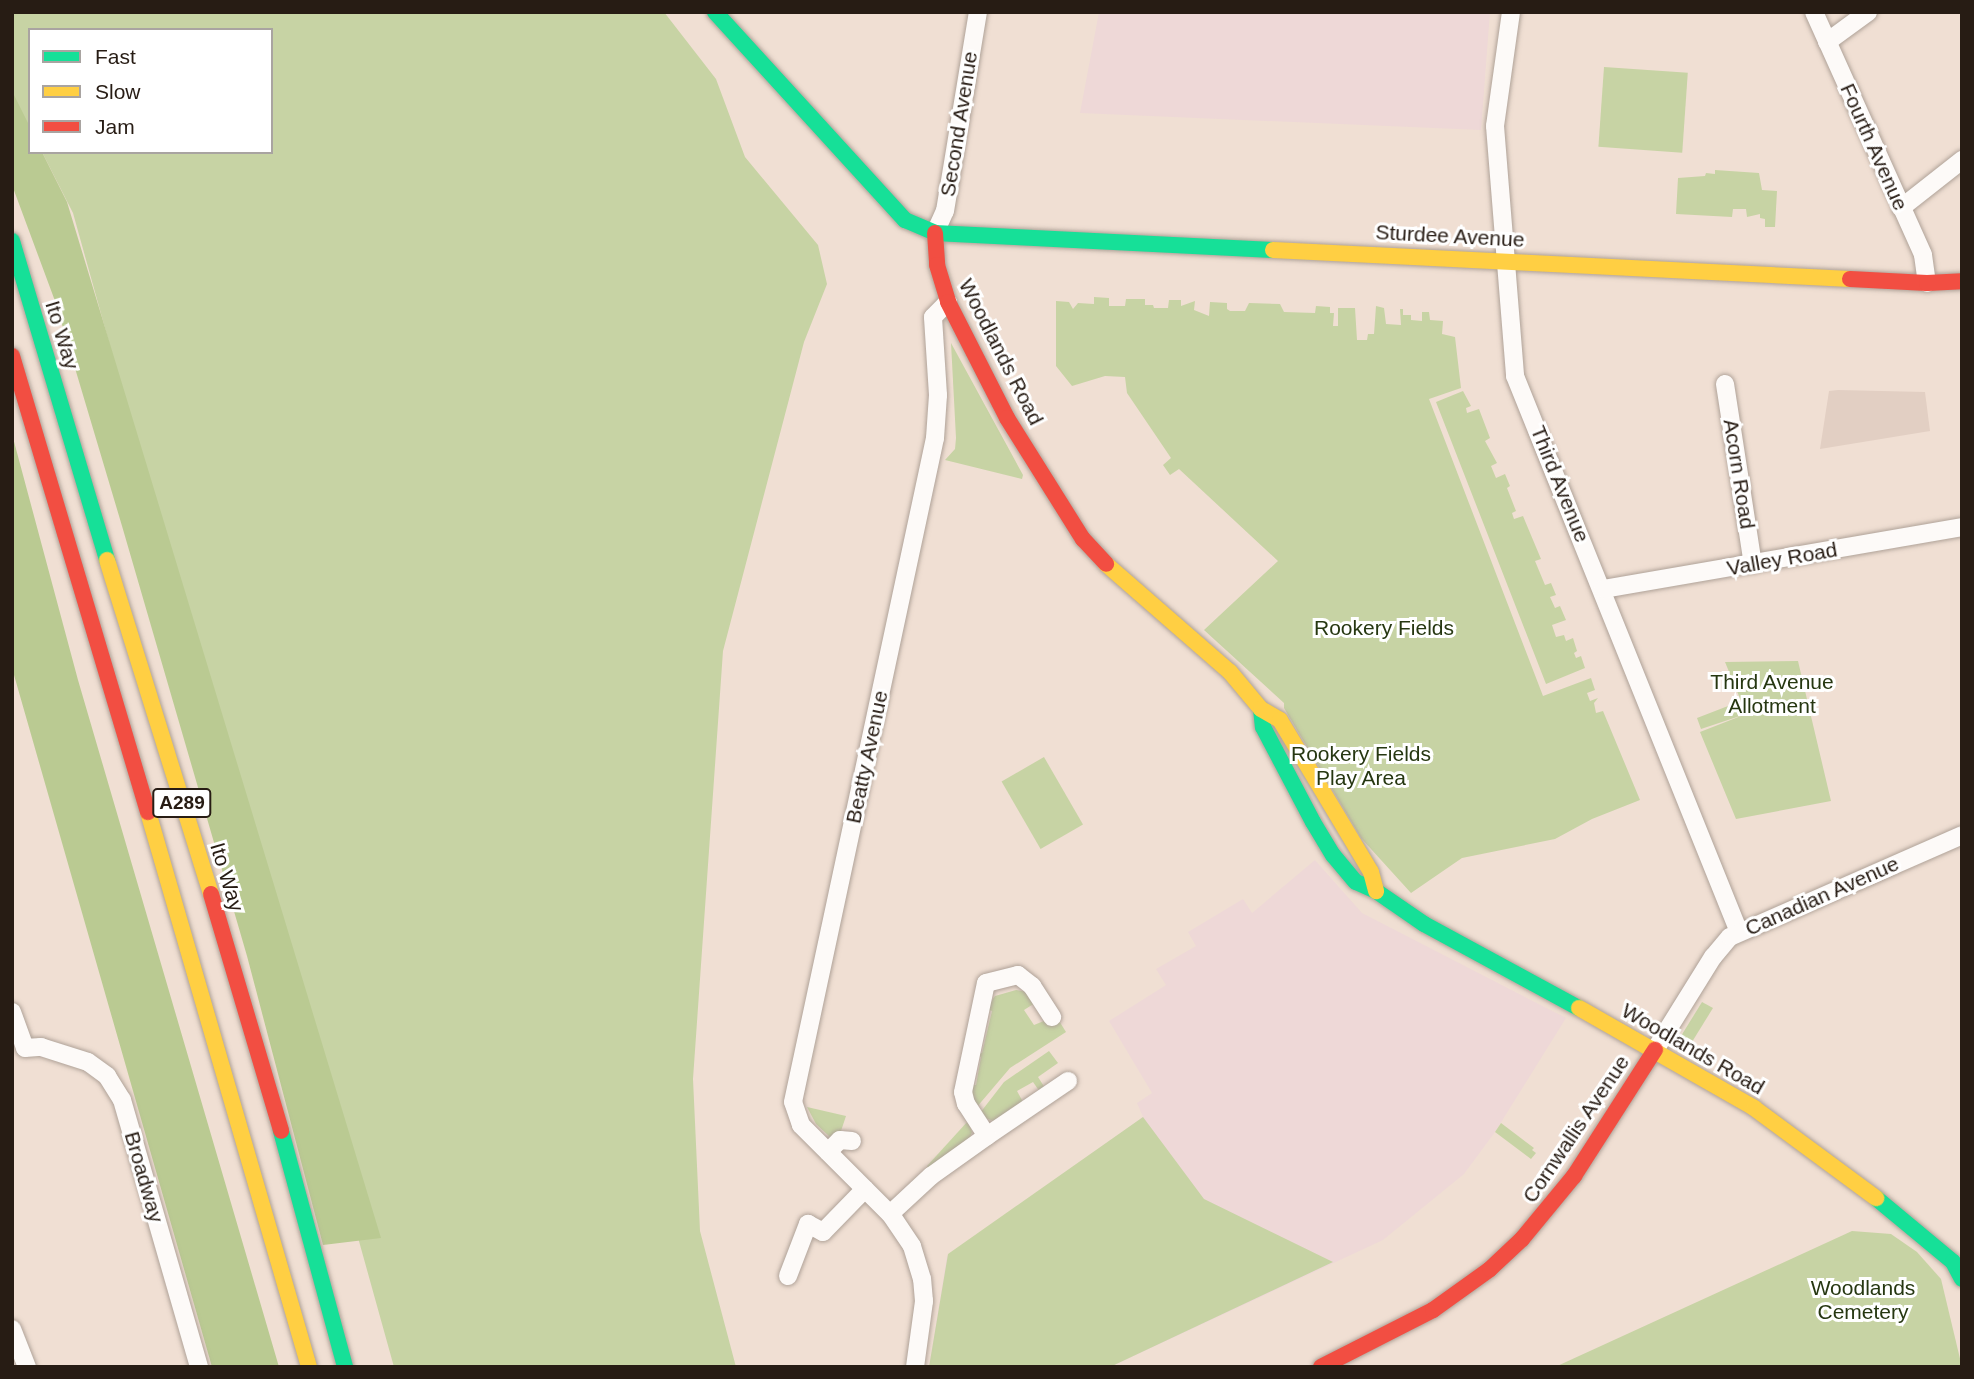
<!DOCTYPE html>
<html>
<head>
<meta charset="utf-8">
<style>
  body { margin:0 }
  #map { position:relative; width:1974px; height:1379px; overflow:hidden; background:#f0dfd3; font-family:Helvetica,sans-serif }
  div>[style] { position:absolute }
  .industrial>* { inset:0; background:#e2cfc3 }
  .education>* { inset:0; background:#eed8d7 }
  .green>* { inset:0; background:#c7d3a4; transform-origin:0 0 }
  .forest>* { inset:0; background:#baca92 }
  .roads { filter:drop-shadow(0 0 2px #afa298) drop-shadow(0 0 2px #afa298) }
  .street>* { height:18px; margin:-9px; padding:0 9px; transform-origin:9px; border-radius:9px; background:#fdfaf8 }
  .fast>* { height:16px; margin:-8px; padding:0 8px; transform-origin:8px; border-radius:8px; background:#16e098 }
  .slow>* { height:16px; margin:-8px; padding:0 8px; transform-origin:8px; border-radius:8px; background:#ffcf43 }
  .jam>* { height:16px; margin:-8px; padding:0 8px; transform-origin:8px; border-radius:8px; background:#f24e42 }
  span { translate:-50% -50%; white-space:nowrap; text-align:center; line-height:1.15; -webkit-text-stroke:6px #fff; paint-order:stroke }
  .shield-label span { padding:2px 5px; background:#fff; border:2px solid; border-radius:5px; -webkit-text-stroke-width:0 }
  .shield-label { font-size:19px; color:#271c14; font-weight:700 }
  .street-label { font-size:21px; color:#271c14 }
  .park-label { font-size:21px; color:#263711 }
  .frame { position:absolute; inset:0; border:14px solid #271c14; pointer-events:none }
  .legend { position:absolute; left:28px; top:28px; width:245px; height:126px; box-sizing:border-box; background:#fff; border:2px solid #a9a4a1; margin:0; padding:9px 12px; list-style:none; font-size:21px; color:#271c14 }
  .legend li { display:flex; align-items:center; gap:14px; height:35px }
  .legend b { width:35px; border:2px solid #a9a4a1 }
</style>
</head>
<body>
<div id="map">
  <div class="industrial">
    <i style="clip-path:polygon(1838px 390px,1925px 392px,1930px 431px,1820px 449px,1829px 391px)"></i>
  </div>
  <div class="education">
    <i style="clip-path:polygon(1099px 12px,1490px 12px,1481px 130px,1080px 113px)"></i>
    <i style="clip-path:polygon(1315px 860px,1362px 913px,1566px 1018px,1495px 1132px,1464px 1174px,1383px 1240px,1110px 1367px,929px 1367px,947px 1256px,1143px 1117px,1137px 1103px,1152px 1093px,1109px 1021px,1166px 985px,1156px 969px,1196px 946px,1188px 932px,1243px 899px,1252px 913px)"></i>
  </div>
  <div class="green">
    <i style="clip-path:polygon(12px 12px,664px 12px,716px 79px,745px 157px,818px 245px,827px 284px,804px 342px,723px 651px,693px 1079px,700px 1231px,736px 1367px,394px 1367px,73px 213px,42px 152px,271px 152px,271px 30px,30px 30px,30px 129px,12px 95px)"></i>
    <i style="left:1604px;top:67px;width:84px;height:80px;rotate:4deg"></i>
    <i style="clip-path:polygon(1715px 170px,1759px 173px,1762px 190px,1777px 191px,1775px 227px,1765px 227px,1765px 219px,1760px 218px,1760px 214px,1747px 217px,1746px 209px,1733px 209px,1732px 217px,1676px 214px,1678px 178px,1705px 176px,1706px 173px,1715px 174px)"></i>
    <i style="clip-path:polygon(1094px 297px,1109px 298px,1109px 306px,1125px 306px,1126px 299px,1145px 299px,1145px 305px,1153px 305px,1154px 308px,1168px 308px,1169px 300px,1181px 300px,1181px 306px,1195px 301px,1194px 310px,1209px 316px,1210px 302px,1227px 303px,1227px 309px,1230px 311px,1245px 311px,1249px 303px,1280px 304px,1284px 312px,1315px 313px,1316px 306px,1330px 307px,1330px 313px,1334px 313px,1333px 326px,1338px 326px,1338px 308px,1355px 308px,1357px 340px,1367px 340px,1368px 334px,1374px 334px,1376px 306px,1384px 308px,1386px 324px,1401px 325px,1400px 309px,1403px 309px,1403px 315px,1411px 315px,1411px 320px,1422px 321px,1422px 312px,1429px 312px,1430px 320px,1443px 321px,1442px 334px,1455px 337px,1461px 388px,1429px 399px,1543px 696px,1591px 678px,1595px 690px,1587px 693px,1590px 701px,1598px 698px,1594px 703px,1596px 713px,1603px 711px,1640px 800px,1592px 819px,1555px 839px,1462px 858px,1411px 893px,1361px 838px,1284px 708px,1284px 703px,1204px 630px,1278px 561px,1179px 469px,1170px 475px,1163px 465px,1171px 458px,1127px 393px,1125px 377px,1105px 376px,1072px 386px,1056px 366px,1056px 301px,1069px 302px,1073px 309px,1078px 303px,1094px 304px)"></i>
    <i style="clip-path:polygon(951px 343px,1023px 475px,1022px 479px,945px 460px,955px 449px,956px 438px)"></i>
    <i style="clip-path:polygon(1463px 391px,1471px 406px,1466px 408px,1467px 413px,1479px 409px,1490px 438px,1485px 441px,1497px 463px,1491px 466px,1496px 478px,1505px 474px,1510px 486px,1507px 488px,1516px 511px,1512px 513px,1514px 519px,1523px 516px,1541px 559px,1535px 561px,1545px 585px,1551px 583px,1556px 595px,1550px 597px,1555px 608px,1560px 606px,1566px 620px,1552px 625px,1556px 637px,1564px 635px,1566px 641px,1573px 638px,1577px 651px,1574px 653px,1576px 658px,1581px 656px,1585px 668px,1546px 684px,1436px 402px)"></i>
    <i style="clip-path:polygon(1798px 661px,1831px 801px,1736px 819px,1700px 732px,1746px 714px,1701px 729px,1697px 718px,1741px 701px,1725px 662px)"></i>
    <i style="left:1044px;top:757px;width:78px;height:49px;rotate:60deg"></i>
    <i style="clip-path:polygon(1016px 990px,1028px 992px,1035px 1003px,1024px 1010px,1034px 1025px,1056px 1016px,1066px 1032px,1010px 1068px,976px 1108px,969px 1084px,976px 1085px,981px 1057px,976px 1055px,977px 1052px,982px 1053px,992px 1011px,986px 1009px,995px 996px)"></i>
    <i style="clip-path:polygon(1702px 1002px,1713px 1008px,1687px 1050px,1681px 1044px,1681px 1036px)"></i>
    <i style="clip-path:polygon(1049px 1051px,1058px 1063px,1038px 1077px,1045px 1088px,1040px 1092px,1033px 1082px,1017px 1091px,1023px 1102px,994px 1121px,982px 1117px,980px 1113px,1004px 1082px)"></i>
    <i style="clip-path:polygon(807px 1107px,846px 1116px,841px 1131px,830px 1137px,816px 1124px)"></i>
    <i style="clip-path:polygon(1143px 1117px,1204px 1199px,1333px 1262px,1110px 1367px,929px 1367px,948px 1254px)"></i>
    <i style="clip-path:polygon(968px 1121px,972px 1132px,969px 1140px,928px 1170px,927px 1166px)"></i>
    <i style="clip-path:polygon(1501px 1123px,1534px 1148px,1532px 1150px,1536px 1153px,1531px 1159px,1495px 1132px)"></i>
    <i style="clip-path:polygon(1852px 1231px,1891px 1234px,1917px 1252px,1941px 1279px,1962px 1367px,1555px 1367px)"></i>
  </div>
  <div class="forest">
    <i style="clip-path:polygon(12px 91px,30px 127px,30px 152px,42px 152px,67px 202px,381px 1238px,323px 1245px,247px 956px,122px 526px,55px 301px,12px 185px)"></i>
    <i style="clip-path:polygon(12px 434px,78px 680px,279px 1367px,212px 1367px,12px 668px)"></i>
  </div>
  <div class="roads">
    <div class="street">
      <i style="left:1511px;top:12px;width:115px;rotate:98deg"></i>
      <i style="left:1495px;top:126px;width:251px;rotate:85.4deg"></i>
      <i style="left:1515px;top:376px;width:599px;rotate:68.06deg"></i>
      <i style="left:1814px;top:12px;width:266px;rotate:65.8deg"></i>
      <i style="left:1923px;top:255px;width:28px;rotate:82deg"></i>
      <i style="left:1827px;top:42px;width:51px;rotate:-36.2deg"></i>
      <i style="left:1901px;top:208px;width:78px;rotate:-38.2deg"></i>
      <i style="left:935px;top:233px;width:24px;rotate:-66deg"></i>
      <i style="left:945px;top:211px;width:202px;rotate:-80.6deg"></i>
      <i style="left:1725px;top:384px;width:182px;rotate:81.2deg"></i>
      <i style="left:1603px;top:589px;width:364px;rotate:-9.8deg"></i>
      <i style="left:12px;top:1012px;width:38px;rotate:70deg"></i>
      <i style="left:25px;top:1048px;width:16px;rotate:-4deg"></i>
      <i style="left:41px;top:1047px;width:49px;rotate:17.7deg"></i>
      <i style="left:88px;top:1062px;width:24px;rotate:36deg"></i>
      <i style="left:107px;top:1076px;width:28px;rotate:58deg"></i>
      <i style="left:122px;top:1100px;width:278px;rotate:73.9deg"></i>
      <i style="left:1655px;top:1050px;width:110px;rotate:-58.1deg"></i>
      <i style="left:1713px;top:957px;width:26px;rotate:-50deg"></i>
      <i style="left:1730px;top:937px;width:253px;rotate:-23.7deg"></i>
      <i style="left:987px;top:1136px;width:98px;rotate:-34.2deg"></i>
      <i style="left:828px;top:1152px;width:17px;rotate:-45deg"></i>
      <i style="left:840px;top:1140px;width:12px;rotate:5deg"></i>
      <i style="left:890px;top:1214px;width:56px;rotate:-42.8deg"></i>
      <i style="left:931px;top:1176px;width:69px;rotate:-35.5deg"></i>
      <i style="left:987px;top:1136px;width:38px;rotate:-123deg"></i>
      <i style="left:966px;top:1104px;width:12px;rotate:-104deg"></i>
      <i style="left:963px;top:1092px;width:111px;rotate:-78.1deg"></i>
      <i style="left:986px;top:983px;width:33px;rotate:-14deg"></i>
      <i style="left:1018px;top:975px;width:18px;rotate:38deg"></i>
      <i style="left:1032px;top:986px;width:37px;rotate:57deg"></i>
      <i style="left:788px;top:1276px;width:56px;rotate:-69deg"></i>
      <i style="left:808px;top:1224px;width:17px;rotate:28deg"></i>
      <i style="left:823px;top:1232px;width:60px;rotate:-45.7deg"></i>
      <i style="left:12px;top:1329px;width:41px;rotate:68.5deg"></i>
      <i style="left:915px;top:1367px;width:67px;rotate:-82.2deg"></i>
      <i style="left:924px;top:1301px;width:22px;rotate:-95deg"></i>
      <i style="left:922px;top:1279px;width:34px;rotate:-107deg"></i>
      <i style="left:912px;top:1246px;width:36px;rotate:-124deg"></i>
      <i style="left:892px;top:1216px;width:129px;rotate:-135deg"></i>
      <i style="left:801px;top:1125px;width:24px;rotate:-109deg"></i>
      <i style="left:793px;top:1102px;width:679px;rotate:-77.93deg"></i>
      <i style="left:935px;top:438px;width:43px;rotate:-86deg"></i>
      <i style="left:938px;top:395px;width:78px;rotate:-93.7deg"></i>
      <i style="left:933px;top:317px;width:21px;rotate:-45deg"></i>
    </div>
    <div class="fast">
      <i style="left:715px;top:12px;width:282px;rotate:47.6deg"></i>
      <i style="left:905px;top:220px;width:33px;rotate:23deg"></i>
      <i style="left:935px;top:233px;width:338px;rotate:2.9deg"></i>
      <i style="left:12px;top:241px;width:333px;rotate:73.4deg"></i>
      <i style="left:1261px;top:709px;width:18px;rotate:84deg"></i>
      <i style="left:1263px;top:727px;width:107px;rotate:62.2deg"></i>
      <i style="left:1313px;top:822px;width:39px;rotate:59deg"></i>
      <i style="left:1333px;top:855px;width:35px;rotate:50deg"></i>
      <i style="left:1356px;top:882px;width:22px;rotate:24deg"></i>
      <i style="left:1376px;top:891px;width:58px;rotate:34.5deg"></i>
      <i style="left:1424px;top:924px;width:176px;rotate:28.5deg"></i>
      <i style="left:281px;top:1131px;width:245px;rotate:74.8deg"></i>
      <i style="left:1876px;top:1198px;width:100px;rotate:39.7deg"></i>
      <i style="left:1953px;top:1262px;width:19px;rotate:62deg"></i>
    </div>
    <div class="slow">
      <i style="left:1273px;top:250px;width:578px;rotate:2.88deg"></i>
      <i style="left:107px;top:560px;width:350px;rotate:72.7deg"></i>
      <i style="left:1106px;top:564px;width:164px;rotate:41.1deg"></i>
      <i style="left:1230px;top:672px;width:48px;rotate:50deg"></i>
      <i style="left:1261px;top:709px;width:22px;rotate:30deg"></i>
      <i style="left:1280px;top:720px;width:177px;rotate:59.1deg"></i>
      <i style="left:1371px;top:872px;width:20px;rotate:75deg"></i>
      <i style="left:148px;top:812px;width:578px;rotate:73.82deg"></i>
      <i style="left:1579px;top:1008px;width:202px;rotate:29.7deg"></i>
      <i style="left:1754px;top:1108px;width:152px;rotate:36.4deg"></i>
    </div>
    <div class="jam">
      <i style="left:935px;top:233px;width:32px;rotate:86deg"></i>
      <i style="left:937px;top:265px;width:39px;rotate:73deg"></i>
      <i style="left:948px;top:302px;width:130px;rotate:63deg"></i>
      <i style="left:1007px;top:418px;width:143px;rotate:57.9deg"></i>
      <i style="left:1083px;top:539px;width:34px;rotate:47deg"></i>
      <i style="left:1850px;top:279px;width:77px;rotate:3deg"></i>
      <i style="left:1927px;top:283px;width:35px;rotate:-3deg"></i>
      <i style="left:12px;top:356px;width:476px;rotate:73.4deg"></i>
      <i style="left:211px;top:894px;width:247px;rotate:73.5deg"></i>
      <i style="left:1321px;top:1367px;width:126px;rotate:-27deg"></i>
      <i style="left:1433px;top:1310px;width:70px;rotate:-35.7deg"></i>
      <i style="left:1490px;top:1269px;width:44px;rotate:-43.2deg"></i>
      <i style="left:1522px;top:1239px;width:82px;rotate:-50.5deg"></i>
      <i style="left:1574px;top:1176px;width:150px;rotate:-57.3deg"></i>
    </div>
  </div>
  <div class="shield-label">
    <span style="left:182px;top:803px">A289</span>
  </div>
  <div class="street-label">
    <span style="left:959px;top:124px;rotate:-81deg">Second Avenue</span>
    <span style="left:1874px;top:147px;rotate:66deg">Fourth Avenue</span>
    <span style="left:1450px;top:236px;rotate:3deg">Sturdee Avenue</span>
    <span style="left:62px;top:335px;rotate:73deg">Ito Way</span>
    <span style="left:1001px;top:352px;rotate:63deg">Woodlands Road</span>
    <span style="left:1739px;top:474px;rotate:81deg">Acorn Road</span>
    <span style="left:1560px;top:484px;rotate:68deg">Third Avenue</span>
    <span style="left:1782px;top:559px;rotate:-10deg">Valley Road</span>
    <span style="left:867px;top:757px;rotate:-78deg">Beatty Avenue</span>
    <span style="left:227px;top:877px;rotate:73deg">Ito Way</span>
    <span style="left:1822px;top:896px;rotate:-24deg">Canadian Avenue</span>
    <span style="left:1693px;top:1049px;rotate:30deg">Woodlands Road</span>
    <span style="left:1576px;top:1129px;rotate:-56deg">Cornwallis Avenue</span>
    <span style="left:144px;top:1177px;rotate:74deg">Broadway</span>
  </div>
  <div class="park-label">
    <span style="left:1384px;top:628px">Rookery Fields</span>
    <span style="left:1772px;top:694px">Third Avenue<br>Allotment</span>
    <span style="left:1361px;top:766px">Rookery Fields<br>Play Area</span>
    <span style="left:1863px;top:1300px">Woodlands<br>Cemetery</span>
  </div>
  <div class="frame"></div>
  <ul class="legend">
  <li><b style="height:9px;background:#16e098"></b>Fast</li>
  <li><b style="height:9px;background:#ffcf43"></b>Slow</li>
  <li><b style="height:9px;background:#f24e42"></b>Jam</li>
  </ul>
</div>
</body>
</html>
